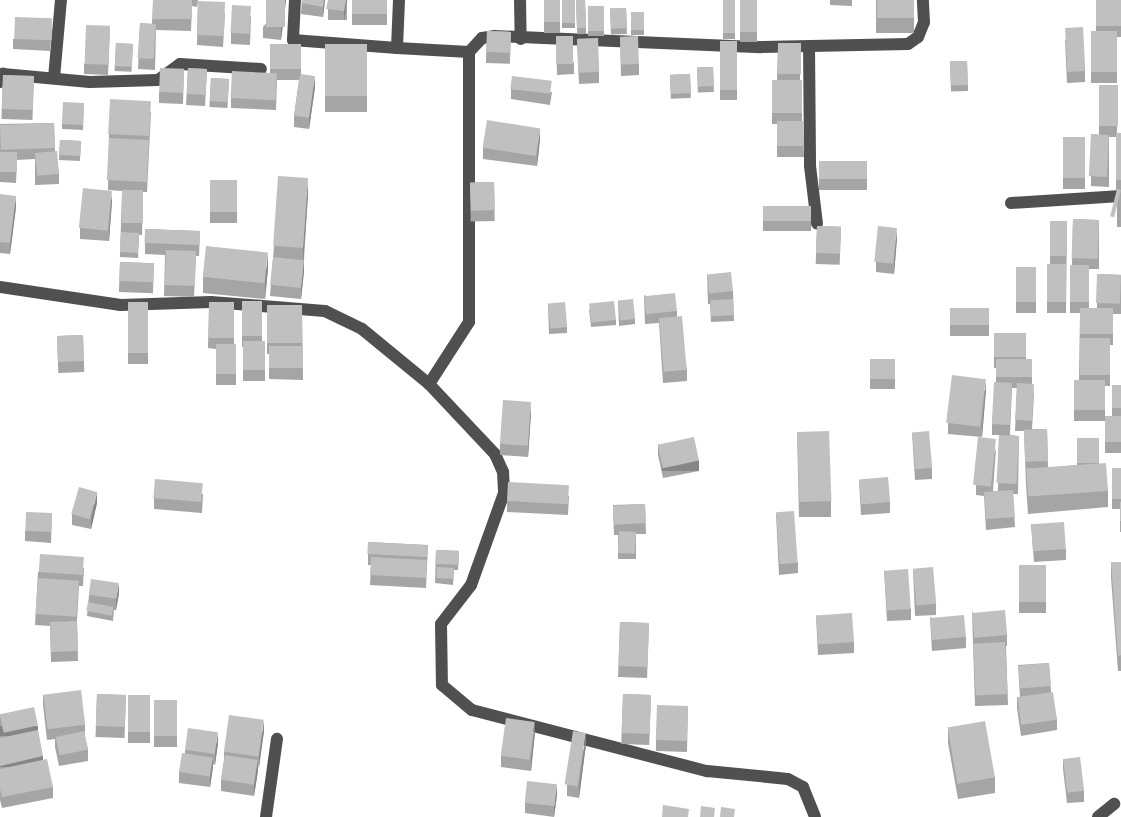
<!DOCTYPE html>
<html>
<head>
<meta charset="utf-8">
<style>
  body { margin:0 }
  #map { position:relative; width:1121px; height:817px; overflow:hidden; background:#fff; font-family:"Nunito Sans",sans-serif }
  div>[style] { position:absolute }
  .street>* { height:12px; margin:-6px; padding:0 6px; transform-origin:6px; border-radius:6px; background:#505050 }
  .wall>* { inset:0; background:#a5a5a5; transform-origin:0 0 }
  .shaded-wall>* { inset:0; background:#868686; transform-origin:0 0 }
  .building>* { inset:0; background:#c0c0c0; transform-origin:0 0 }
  span { translate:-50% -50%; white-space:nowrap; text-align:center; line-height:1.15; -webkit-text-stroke:4.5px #fff; paint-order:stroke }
</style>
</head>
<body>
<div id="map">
  <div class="street">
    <i style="left:295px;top:0;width:40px;rotate:92.9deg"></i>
    <i style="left:293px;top:40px;width:104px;rotate:4.4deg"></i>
    <i style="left:399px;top:0;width:48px;rotate:92.4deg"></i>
    <i style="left:397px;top:48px;width:72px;rotate:3.2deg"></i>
    <i style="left:469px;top:52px;width:270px;rotate:90deg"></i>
    <i style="left:469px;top:322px;width:74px;rotate:122.8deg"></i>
    <i style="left:429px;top:384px;width:96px;rotate:46.7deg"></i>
    <i style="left:495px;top:454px;width:20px;rotate:66deg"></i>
    <i style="left:503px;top:472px;width:21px;rotate:87deg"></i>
    <i style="left:504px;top:493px;width:98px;rotate:109.7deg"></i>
    <i style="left:471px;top:585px;width:49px;rotate:127.6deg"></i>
    <i style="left:441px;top:624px;width:61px;rotate:89.1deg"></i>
    <i style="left:442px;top:685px;width:39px;rotate:40deg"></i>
    <i style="left:472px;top:710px;width:243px;rotate:14.6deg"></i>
    <i style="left:707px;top:771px;width:81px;rotate:5.6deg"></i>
    <i style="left:788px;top:779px;width:17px;rotate:28deg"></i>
    <i style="left:803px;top:787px;width:32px;rotate:68deg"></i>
    <i style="left:520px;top:0;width:39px;rotate:89deg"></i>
    <i style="left:809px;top:46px;width:120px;rotate:89.5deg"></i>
    <i style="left:810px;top:166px;width:58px;rotate:83.1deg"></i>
    <i style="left:469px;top:52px;width:19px;rotate:-47deg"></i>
    <i style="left:482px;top:38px;width:12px;rotate:-9deg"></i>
    <i style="left:494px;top:36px;width:267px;rotate:2.4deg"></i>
    <i style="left:761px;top:47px;width:147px;rotate:-1.2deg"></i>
    <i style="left:908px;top:44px;width:12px;rotate:-35deg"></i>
    <i style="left:918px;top:37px;width:16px;rotate:-68deg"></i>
    <i style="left:924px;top:22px;width:22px;rotate:-93deg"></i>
    <i style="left:54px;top:78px;width:78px;rotate:-84.9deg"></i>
    <i style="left:0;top:82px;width:9px;rotate:-69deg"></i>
    <i style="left:3px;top:74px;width:87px;rotate:5.3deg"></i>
    <i style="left:90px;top:82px;width:68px;rotate:-1.7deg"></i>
    <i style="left:158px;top:80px;width:27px;rotate:-36deg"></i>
    <i style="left:180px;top:64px;width:81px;rotate:3.5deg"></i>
    <i style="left:1011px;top:203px;width:110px;rotate:-3.6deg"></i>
    <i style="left:0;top:287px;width:122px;rotate:8.5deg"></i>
    <i style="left:121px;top:305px;width:90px;rotate:-1.9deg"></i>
    <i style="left:211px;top:302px;width:114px;rotate:4.5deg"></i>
    <i style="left:325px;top:311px;width:41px;rotate:25.9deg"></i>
    <i style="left:362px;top:329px;width:87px;rotate:39.4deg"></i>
    <i style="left:266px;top:817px;width:79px;rotate:-82deg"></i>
    <i style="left:1098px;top:817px;width:21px;rotate:-39deg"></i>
  </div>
  <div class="wall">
    <i style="clip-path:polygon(153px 0,198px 0,197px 7px,192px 6px,191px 31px,156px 30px,155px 70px,138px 69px,140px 23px,152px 24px)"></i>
    <i style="clip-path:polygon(286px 0,281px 40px,263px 38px,263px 27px)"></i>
    <i style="clip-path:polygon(302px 0,325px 0,323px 17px,301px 14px)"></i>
    <i style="left:328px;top:0;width:19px;height:20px"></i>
    <i style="left:352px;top:0;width:35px;height:25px"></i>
    <i style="left:544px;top:0;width:16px;height:33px"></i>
    <i style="left:562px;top:0;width:13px;height:28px"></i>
    <i style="left:585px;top:0;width:34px;height:9px;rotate:88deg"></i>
    <i style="left:723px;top:0;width:12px;height:39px"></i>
    <i style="left:740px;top:0;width:17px;height:42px"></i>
    <i style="clip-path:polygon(830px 0,852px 0,852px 6px,830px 5px)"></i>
    <i style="left:876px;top:0;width:38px;height:33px"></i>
    <i style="clip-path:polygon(1096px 0,1121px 0,1121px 37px,1117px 37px,1117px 83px,1091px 83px,1091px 31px,1096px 31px)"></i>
    <i style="clip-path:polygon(198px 1px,225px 13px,223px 47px,197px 45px)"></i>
    <i style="left:588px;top:6px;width:16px;height:30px"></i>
    <i style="left:626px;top:8px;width:26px;height:16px;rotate:88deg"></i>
    <i style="left:631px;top:12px;width:13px;height:23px"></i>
    <i style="clip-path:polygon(251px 16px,250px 45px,231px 44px,231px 33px)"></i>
    <i style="clip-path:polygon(110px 26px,108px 75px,84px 74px,84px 64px)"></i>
    <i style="clip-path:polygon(52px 29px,50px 51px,13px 49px,13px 39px)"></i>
    <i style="left:487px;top:31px;width:24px;height:32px;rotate:2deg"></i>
    <i style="clip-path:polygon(556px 36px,574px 63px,574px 74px,557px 75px)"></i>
    <i style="clip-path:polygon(620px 37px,639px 64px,639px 75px,621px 76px)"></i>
    <i style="clip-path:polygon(577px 39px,599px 72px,599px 83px,579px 84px)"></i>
    <i style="clip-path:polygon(1065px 39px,1085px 71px,1085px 82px,1067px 83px)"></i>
    <i style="left:720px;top:41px;width:17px;height:59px"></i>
    <i style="left:116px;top:43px;width:17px;height:28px;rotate:3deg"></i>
    <i style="clip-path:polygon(778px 43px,801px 43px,800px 80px,802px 80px,802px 121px,803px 121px,804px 157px,777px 157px,777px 124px,772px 124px,772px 80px,777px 80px)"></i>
    <i style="clip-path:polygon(301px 44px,301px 74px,315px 87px,309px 129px,294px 127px,294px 116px,299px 80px,277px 80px,276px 110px,231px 108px,231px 98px,270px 73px,270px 45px)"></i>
    <i style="left:325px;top:44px;width:42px;height:68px"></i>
    <i style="left:967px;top:61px;width:30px;height:17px;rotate:88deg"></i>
    <i style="left:713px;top:67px;width:25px;height:16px;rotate:88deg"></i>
    <i style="left:188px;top:68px;width:19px;height:37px;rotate:3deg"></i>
    <i style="clip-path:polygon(184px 69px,183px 104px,159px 103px,159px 92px)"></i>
    <i style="left:690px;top:74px;width:24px;height:20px;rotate:88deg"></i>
    <i style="left:3px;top:75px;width:31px;height:44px;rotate:2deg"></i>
    <i style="left:211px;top:78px;width:18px;height:29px;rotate:3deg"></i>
    <i style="clip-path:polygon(1099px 85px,1118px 85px,1117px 133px,1121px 133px,1121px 227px,1117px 227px,1117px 191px,1116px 191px,1116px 137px,1109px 137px,1109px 187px,1091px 186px,1091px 134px,1099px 135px)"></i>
    <i style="clip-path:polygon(511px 89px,552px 92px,550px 105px,511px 99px)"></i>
    <i style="clip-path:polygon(84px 103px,83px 130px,62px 129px,62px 124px)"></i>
    <i style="clip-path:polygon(151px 112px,147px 192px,143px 192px,142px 235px,139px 235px,138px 258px,120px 257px,122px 191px,108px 190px,112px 201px,109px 241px,80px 239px,80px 228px,108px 190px,109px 134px)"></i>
    <i style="clip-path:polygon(54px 123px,55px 151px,59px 174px,59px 184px,35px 185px,35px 159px,17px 160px,16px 183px,0 182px,0 124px)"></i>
    <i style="left:1063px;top:137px;width:22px;height:52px"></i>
    <i style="clip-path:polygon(540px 139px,537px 166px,483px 159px,483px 148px)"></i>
    <i style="left:60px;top:140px;width:21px;height:20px;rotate:3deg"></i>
    <i style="left:819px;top:161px;width:48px;height:29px"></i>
    <i style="left:210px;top:180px;width:27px;height:43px"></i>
    <i style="left:494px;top:182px;width:39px;height:24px;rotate:89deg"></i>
    <i style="clip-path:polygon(0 194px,16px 207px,10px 254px,0 253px)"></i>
    <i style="clip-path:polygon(308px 194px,304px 260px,304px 271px,301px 299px,270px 296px,274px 246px)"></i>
    <i style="left:763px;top:206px;width:48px;height:25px"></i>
    <i style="clip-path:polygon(1073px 219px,1099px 220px,1099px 269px,1089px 269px,1089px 308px,1097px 308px,1097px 274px,1121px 275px,1121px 314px,1113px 314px,1113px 345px,1110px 345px,1110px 386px,1105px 386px,1105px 421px,1074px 421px,1074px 380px,1079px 380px,1080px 313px,1070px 313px,1070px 265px,1072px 265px)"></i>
    <i style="clip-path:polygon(1050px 221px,1067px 221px,1066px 313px,1047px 313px,1047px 264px,1050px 264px)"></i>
    <i style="left:817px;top:226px;width:24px;height:38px;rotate:2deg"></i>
    <i style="clip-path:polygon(145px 229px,200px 231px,199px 256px,196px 256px,194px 297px,164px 296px,165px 255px,145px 254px)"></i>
    <i style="clip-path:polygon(897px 238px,894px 274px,876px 272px,876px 262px)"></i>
    <i style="left:120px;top:262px;width:34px;height:30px;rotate:2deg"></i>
    <i style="left:1016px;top:267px;width:20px;height:46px"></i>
    <i style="clip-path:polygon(268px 268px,265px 299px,203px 293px,203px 277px)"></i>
    <i style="clip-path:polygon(707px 274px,733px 291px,734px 321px,711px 322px,710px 304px,708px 304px)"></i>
    <i style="clip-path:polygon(644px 295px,677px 311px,677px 316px,687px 370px,687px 381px,663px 383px,659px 323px,645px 324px)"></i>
    <i style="clip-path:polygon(618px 300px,635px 319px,635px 324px,619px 326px)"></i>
    <i style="clip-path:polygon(242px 301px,262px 301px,262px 341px,265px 341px,265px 381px,243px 381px,243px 347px,242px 347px)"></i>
    <i style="left:128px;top:302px;width:20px;height:62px"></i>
    <i style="clip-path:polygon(209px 302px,234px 302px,234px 344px,236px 344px,236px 385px,216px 385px,216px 349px,208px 348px)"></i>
    <i style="clip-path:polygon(548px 304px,567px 327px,567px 333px,549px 334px)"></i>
    <i style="clip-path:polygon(267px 305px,302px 305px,303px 380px,269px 379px,269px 354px,267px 354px)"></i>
    <i style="left:950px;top:308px;width:39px;height:28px"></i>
    <i style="clip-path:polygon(589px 309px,616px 320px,616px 325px,591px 327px)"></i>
    <i style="clip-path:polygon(994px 333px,1026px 333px,1026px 359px,1032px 359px,1032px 384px,1034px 394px,1032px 429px,1047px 429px,1048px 468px,1077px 465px,1077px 438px,1099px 463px,1108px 491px,1108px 507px,1028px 514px,1026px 485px,1024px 431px,1015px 431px,1017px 388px,1012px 388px,1010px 435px,1019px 436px,1018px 494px,1013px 494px,1015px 527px,986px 530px,984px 496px,976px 495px,976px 485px,996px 449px,993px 491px,998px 491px,999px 435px,1005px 435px,992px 435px,992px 424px,996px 382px,996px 368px,994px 368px)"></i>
    <i style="left:83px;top:335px;width:37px;height:26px;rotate:88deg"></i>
    <i style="left:895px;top:359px;width:30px;height:25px;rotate:90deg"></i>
    <i style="clip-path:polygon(1112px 385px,1121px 385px,1121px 453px,1105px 453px,1105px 416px,1112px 416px)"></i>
    <i style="clip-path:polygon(986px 389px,982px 437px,948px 434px,948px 423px)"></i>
    <i style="clip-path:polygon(531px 413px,528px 457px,500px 455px,500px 444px)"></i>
    <i style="clip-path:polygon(797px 432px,831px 501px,831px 517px,799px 517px)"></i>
    <i style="clip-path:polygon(912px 432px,932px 468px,932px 479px,915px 480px)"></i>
    <i style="clip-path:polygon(658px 444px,699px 471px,663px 478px,658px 455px)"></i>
    <i style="clip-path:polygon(1112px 468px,1121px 468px,1121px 532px,1120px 532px,1120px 509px,1112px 509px)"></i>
    <i style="clip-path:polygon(859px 480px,890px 502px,890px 513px,861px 515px)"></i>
    <i style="clip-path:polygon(203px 494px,202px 513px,154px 509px,154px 498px)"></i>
    <i style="clip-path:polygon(569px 496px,568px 515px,507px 512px,507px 501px)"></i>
    <i style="clip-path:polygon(97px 503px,91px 529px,72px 525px,72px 514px)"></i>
    <i style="clip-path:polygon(645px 504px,646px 534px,636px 534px,636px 559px,618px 559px,618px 535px,614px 535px,613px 505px)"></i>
    <i style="clip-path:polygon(52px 513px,51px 543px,25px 541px,25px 531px)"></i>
    <i style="clip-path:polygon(776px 513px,798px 563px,798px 573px,779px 575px)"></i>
    <i style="clip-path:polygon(1031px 524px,1066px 549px,1066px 560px,1034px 562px)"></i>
    <i style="clip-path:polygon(368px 542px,428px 545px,426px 588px,370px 585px,371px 565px,368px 565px)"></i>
    <i style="clip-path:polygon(436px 550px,459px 551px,458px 570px,454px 570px,453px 585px,435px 583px)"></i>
    <i style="clip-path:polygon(1111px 562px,1121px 562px,1121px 671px,1118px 671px,1111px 578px)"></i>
    <i style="left:1046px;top:565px;width:48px;height:27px;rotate:90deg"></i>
    <i style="clip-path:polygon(84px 568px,83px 586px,79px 586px,77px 621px,78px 661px,51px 662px,50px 626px,35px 625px,38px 572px)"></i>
    <i style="clip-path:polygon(913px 569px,936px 604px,936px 615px,915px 616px)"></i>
    <i style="clip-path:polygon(884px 570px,911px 609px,911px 620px,887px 621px)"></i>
    <i style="clip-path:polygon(119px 593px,116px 610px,114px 610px,113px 621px,87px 616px,89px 595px)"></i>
    <i style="clip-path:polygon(972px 612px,1007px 635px,1007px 646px,1006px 646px,1008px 705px,975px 706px)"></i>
    <i style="clip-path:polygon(816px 615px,854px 642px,854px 653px,818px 655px)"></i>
    <i style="clip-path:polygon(930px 617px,966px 637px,966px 648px,932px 651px)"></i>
    <i style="left:620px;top:622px;width:29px;height:55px;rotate:2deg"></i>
    <i style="clip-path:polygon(1049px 663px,1051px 692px,1057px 720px,1057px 730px,1021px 736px,1017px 708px,1017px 697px,1020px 697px,1018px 665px)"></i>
    <i style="left:97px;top:694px;width:29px;height:43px;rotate:2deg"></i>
    <i style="left:623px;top:694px;width:28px;height:50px;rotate:2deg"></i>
    <i style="clip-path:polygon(43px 695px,85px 725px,85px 736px,88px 750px,88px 761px,59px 766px,55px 747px,55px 739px,47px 740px,43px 705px)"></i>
    <i style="left:128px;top:695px;width:22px;height:48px"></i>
    <i style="left:154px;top:700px;width:23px;height:47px"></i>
    <i style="clip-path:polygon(688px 706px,687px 752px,656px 751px,656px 740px)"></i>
    <i style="clip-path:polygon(0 714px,38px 731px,43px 760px,53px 787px,53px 798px,2px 808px,0 800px)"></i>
    <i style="clip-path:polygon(948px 728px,995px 777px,995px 793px,958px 799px,948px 743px)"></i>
    <i style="clip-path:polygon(264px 731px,254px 796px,221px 791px,221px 780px,224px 760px,224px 752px)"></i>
    <i style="clip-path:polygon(535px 732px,531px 771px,501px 767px,501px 756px)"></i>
    <i style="clip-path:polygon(218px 743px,215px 765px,213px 764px,210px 787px,179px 783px,179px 772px,185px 754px,185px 750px)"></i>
    <i style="clip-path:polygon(586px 744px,579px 798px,567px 796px,567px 785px)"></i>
    <i style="clip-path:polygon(1063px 759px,1084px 791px,1084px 802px,1067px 803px,1063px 769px)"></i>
    <i style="clip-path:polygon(557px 795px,554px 817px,525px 813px,525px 803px)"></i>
  </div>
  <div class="shaded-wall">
    <i style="clip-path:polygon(285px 0,286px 0,281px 40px,281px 30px)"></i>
    <i style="clip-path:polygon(324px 0,325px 0,323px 17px,323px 7px)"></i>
    <i style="clip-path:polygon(346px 0,347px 0,344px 22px,344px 11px)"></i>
    <i style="clip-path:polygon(315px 76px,315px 87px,309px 129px,309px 118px)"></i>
    <i style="clip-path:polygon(540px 128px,540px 139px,537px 166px,537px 156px)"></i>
    <i style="clip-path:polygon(308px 178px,308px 194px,303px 264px,303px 248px)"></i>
    <i style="clip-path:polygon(112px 191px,112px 201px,109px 241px,109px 231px)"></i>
    <i style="clip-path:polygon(16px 196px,16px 207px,10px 254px,10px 243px)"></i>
    <i style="clip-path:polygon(897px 228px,897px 238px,894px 274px,894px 263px)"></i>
    <i style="clip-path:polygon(268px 252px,268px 268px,265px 299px,265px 283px)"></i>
    <i style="clip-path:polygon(304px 260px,304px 271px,301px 299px,301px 288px)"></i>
    <i style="clip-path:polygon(986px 379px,986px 389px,982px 437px,982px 426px)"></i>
    <i style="clip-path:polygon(531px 402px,531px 413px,528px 457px,528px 446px)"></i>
    <i style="left:699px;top:460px;width:11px;height:37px;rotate:90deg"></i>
    <i style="clip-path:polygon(97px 492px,97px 503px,91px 529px,91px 519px)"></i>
    <i style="clip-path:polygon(119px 583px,119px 593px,116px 610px,116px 599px)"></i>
    <i style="clip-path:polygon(264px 720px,264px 731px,259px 768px,259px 757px)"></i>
    <i style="clip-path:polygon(535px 722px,535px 732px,531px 771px,531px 760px)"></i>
    <i style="left:38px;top:726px;width:10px;height:39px;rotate:90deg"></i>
    <i style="clip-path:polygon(218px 732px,218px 743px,215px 765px,215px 754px)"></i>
    <i style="clip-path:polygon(586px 733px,586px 744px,579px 798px,579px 787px)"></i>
    <i style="left:43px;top:756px;width:11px;height:44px;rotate:90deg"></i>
    <i style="clip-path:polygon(213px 758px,213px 768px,210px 787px,210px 777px)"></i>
    <i style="clip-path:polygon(258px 760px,258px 771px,254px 796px,254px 785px)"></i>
    <i style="clip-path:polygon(557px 784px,557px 795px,554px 817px,554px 806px)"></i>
  </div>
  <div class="building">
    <i style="left:153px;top:0;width:39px;height:19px"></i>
    <i style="left:266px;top:0;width:19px;height:27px"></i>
    <i style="clip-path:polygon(302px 0,324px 0,323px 7px,301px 3px)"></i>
    <i style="clip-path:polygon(328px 0,346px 0,344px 11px,326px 9px)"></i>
    <i style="left:352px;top:0;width:35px;height:14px"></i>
    <i style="left:544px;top:0;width:16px;height:22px"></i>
    <i style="left:562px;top:0;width:13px;height:23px"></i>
    <i style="left:585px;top:0;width:28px;height:9px;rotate:88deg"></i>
    <i style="left:723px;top:0;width:12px;height:33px"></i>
    <i style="left:740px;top:0;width:17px;height:32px"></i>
    <i style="left:877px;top:0;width:37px;height:18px"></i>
    <i style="left:1096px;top:0;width:25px;height:26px"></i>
    <i style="left:198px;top:1px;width:27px;height:34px;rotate:2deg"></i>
    <i style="left:232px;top:5px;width:19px;height:28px;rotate:3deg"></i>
    <i style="left:588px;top:6px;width:16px;height:25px"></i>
    <i style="left:626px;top:8px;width:20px;height:16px;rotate:87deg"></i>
    <i style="left:631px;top:12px;width:13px;height:18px"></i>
    <i style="left:15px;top:17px;width:37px;height:22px;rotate:2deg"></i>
    <i style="left:140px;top:23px;width:16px;height:35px;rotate:4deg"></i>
    <i style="left:86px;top:25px;width:24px;height:39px;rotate:2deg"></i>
    <i style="left:1083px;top:27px;width:44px;height:18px;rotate:87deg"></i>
    <i style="left:487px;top:31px;width:24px;height:21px;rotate:2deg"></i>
    <i style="left:1091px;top:31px;width:26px;height:41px"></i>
    <i style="left:556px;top:36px;width:17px;height:28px"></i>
    <i style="left:638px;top:36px;width:28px;height:18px;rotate:88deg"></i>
    <i style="left:598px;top:38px;width:34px;height:21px;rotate:88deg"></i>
    <i style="left:720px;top:41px;width:17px;height:49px"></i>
    <i style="left:116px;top:43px;width:17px;height:23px;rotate:3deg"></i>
    <i style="left:778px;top:43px;width:23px;height:31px"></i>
    <i style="left:301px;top:44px;width:25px;height:31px;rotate:90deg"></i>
    <i style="left:325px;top:44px;width:42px;height:52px"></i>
    <i style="left:967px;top:61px;width:24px;height:17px;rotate:88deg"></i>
    <i style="left:713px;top:67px;width:19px;height:16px;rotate:87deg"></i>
    <i style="left:160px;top:68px;width:24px;height:24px;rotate:2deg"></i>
    <i style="left:188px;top:68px;width:19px;height:26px;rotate:3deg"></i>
    <i style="left:232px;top:71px;width:45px;height:27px;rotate:3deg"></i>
    <i style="left:300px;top:74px;width:15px;height:42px;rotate:8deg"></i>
    <i style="left:690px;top:74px;width:19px;height:20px;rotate:87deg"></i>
    <i style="left:3px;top:75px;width:31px;height:34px;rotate:2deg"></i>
    <i style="left:512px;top:76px;width:40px;height:13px;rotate:7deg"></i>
    <i style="left:211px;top:78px;width:18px;height:23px;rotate:3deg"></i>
    <i style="left:772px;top:80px;width:30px;height:33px"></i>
    <i style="left:1099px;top:85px;width:19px;height:41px"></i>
    <i style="left:110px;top:99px;width:41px;height:35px;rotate:3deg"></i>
    <i style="left:63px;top:102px;width:21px;height:22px;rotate:3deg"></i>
    <i style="left:487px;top:120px;width:54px;height:28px;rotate:9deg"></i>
    <i style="left:777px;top:121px;width:26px;height:25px"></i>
    <i style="left:54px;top:123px;width:25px;height:54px;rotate:88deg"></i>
    <i style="left:1116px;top:133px;width:5px;height:47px"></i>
    <i style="left:1091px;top:134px;width:18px;height:42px;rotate:3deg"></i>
    <i style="left:1063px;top:137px;width:22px;height:41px"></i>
    <i style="left:109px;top:138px;width:40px;height:42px;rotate:3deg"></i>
    <i style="left:60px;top:140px;width:21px;height:15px;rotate:3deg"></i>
    <i style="left:57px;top:151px;width:23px;height:22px;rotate:85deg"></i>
    <i style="left:0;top:152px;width:17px;height:20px"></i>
    <i style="left:819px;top:161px;width:48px;height:18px"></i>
    <i style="left:278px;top:176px;width:30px;height:70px;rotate:4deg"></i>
    <i style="left:210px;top:180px;width:27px;height:32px"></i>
    <i style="left:494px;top:182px;width:28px;height:24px;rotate:88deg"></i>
    <i style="left:83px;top:188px;width:29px;height:40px;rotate:6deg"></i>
    <i style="left:1117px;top:189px;width:4px;height:28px;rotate:14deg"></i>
    <i style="left:122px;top:190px;width:21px;height:33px"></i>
    <i style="clip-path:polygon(0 194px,16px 196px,10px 243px,0 242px)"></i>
    <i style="left:763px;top:206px;width:48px;height:15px"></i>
    <i style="left:1073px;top:219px;width:26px;height:39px;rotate:2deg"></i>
    <i style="left:1050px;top:221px;width:17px;height:35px"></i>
    <i style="left:817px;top:226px;width:24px;height:27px;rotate:2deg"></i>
    <i style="left:878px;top:226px;width:19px;height:36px;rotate:6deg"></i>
    <i style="left:145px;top:229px;width:55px;height:14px;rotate:2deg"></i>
    <i style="left:121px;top:232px;width:18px;height:20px;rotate:3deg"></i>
    <i style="left:206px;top:246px;width:62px;height:31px;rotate:6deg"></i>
    <i style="left:166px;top:250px;width:30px;height:35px;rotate:2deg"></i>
    <i style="left:273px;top:257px;width:31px;height:28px;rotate:6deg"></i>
    <i style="left:120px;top:262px;width:34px;height:19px;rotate:2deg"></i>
    <i style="left:1047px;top:264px;width:19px;height:38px"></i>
    <i style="left:1070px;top:265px;width:19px;height:37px"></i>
    <i style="left:1016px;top:267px;width:20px;height:35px"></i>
    <i style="left:731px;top:272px;width:19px;height:24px;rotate:84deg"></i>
    <i style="left:1097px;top:274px;width:24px;height:29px;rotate:2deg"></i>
    <i style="left:675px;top:293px;width:18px;height:31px;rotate:84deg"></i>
    <i style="left:633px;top:299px;width:20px;height:15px;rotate:84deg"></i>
    <i style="left:733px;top:299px;width:16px;height:23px;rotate:86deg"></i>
    <i style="left:242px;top:301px;width:20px;height:35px"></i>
    <i style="left:614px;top:301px;width:19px;height:25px;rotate:84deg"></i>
    <i style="left:128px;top:302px;width:20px;height:51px"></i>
    <i style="left:209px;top:302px;width:25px;height:36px"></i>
    <i style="left:565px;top:302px;width:25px;height:17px;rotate:85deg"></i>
    <i style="left:267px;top:305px;width:35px;height:38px"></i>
    <i style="left:950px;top:308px;width:39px;height:17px"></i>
    <i style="left:1080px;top:308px;width:33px;height:26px"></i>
    <i style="left:682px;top:316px;width:54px;height:23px;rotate:85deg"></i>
    <i style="left:994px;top:333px;width:32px;height:24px"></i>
    <i style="left:83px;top:335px;width:26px;height:26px;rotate:88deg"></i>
    <i style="left:1080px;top:338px;width:30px;height:37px"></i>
    <i style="left:243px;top:341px;width:22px;height:29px"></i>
    <i style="left:216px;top:344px;width:20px;height:30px"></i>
    <i style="left:269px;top:346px;width:34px;height:22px"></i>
    <i style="left:895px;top:359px;width:20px;height:25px;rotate:90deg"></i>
    <i style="left:1032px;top:359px;width:18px;height:36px;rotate:90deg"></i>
    <i style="left:952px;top:375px;width:34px;height:48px;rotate:7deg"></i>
    <i style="left:1074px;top:380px;width:31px;height:30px"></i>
    <i style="left:994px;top:382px;width:18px;height:42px;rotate:3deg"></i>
    <i style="left:1017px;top:383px;width:17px;height:37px;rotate:3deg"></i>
    <i style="left:1112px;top:385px;width:9px;height:23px"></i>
    <i style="left:503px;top:400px;width:28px;height:44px;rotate:4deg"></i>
    <i style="left:1105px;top:416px;width:16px;height:26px"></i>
    <i style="left:1047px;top:429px;width:32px;height:23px;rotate:88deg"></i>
    <i style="left:829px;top:431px;width:70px;height:32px;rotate:88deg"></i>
    <i style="left:929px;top:431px;width:37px;height:17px;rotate:85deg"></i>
    <i style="left:999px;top:435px;width:20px;height:48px;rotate:3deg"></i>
    <i style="left:694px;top:437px;width:24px;height:37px;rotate:78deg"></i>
    <i style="left:978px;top:437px;width:18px;height:48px;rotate:6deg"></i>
    <i style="left:1077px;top:438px;width:22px;height:25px"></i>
    <i style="left:1106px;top:463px;width:28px;height:80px;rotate:86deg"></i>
    <i style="left:1112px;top:468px;width:9px;height:31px"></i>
    <i style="left:888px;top:477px;width:25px;height:29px;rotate:85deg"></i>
    <i style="left:155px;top:479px;width:48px;height:19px;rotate:5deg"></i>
    <i style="left:508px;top:482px;width:61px;height:19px;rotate:3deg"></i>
    <i style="left:79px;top:487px;width:19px;height:28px;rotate:16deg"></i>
    <i style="left:1013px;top:490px;width:27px;height:29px;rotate:86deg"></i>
    <i style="left:1120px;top:502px;width:1px;height:19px"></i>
    <i style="left:645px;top:504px;width:19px;height:32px;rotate:87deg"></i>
    <i style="left:794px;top:511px;width:52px;height:18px;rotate:86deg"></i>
    <i style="left:26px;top:512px;width:26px;height:19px;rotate:2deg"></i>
    <i style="left:1064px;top:522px;width:27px;height:33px;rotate:86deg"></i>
    <i style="left:619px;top:531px;width:17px;height:22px;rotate:3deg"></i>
    <i style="left:368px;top:542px;width:60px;height:12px;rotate:3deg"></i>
    <i style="left:436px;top:550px;width:23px;height:14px;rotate:2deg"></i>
    <i style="left:40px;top:554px;width:44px;height:18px;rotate:4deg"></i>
    <i style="left:371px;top:557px;width:56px;height:18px;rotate:3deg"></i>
    <i style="clip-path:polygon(1111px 562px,1121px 562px,1121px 655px,1118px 656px)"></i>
    <i style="left:1046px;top:565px;width:37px;height:27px;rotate:90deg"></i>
    <i style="left:437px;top:567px;width:17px;height:11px;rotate:3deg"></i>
    <i style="left:933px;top:567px;width:37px;height:20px;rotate:85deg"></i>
    <i style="left:908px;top:569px;width:40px;height:24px;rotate:86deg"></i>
    <i style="left:38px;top:578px;width:41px;height:36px;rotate:4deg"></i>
    <i style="left:91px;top:579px;width:28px;height:16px;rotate:8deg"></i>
    <i style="left:88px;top:602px;width:26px;height:9px;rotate:11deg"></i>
    <i style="left:1005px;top:610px;width:25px;height:33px;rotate:85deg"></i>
    <i style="left:852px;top:613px;width:29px;height:36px;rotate:86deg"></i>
    <i style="left:964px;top:615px;width:22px;height:34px;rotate:85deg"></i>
    <i style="left:77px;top:621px;width:30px;height:27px;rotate:88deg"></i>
    <i style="left:620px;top:622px;width:29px;height:44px;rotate:2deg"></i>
    <i style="left:1005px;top:642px;width:52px;height:32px;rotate:87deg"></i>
    <i style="left:1049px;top:663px;width:23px;height:31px;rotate:85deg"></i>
    <i style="left:81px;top:690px;width:35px;height:38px;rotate:83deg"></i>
    <i style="left:1053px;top:692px;width:28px;height:36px;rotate:82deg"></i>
    <i style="left:97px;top:694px;width:29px;height:32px;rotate:2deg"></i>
    <i style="left:623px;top:694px;width:28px;height:39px;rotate:2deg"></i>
    <i style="left:128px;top:695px;width:22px;height:37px"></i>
    <i style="left:154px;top:700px;width:23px;height:36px"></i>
    <i style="left:657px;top:705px;width:31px;height:35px;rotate:2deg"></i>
    <i style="left:34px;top:707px;width:19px;height:35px;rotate:78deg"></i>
    <i style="left:229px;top:715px;width:35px;height:37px;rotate:8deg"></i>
    <i style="left:506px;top:718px;width:29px;height:38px;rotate:8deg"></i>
    <i style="left:985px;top:721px;width:57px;height:38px;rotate:80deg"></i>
    <i style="left:188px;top:728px;width:30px;height:22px;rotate:8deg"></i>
    <i style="clip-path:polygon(38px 730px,43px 756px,0 766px,0 738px)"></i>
    <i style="left:84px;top:731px;width:19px;height:29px;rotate:78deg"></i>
    <i style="left:573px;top:731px;width:13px;height:54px;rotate:9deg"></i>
    <i style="left:182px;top:753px;width:31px;height:19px;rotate:9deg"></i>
    <i style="left:225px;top:755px;width:33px;height:25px;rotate:9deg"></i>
    <i style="left:1080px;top:757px;width:34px;height:17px;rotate:83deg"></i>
    <i style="clip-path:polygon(47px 759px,53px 787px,2px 797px,0 789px,0 769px)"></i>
    <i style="left:527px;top:781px;width:30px;height:22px;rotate:6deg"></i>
    <i style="clip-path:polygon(663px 805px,689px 809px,688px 817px,662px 817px)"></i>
    <i style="clip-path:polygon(701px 806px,715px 808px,714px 817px,700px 817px)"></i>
    <i style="clip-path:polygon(721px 807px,735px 809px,734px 817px,720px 817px)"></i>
  </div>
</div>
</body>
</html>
